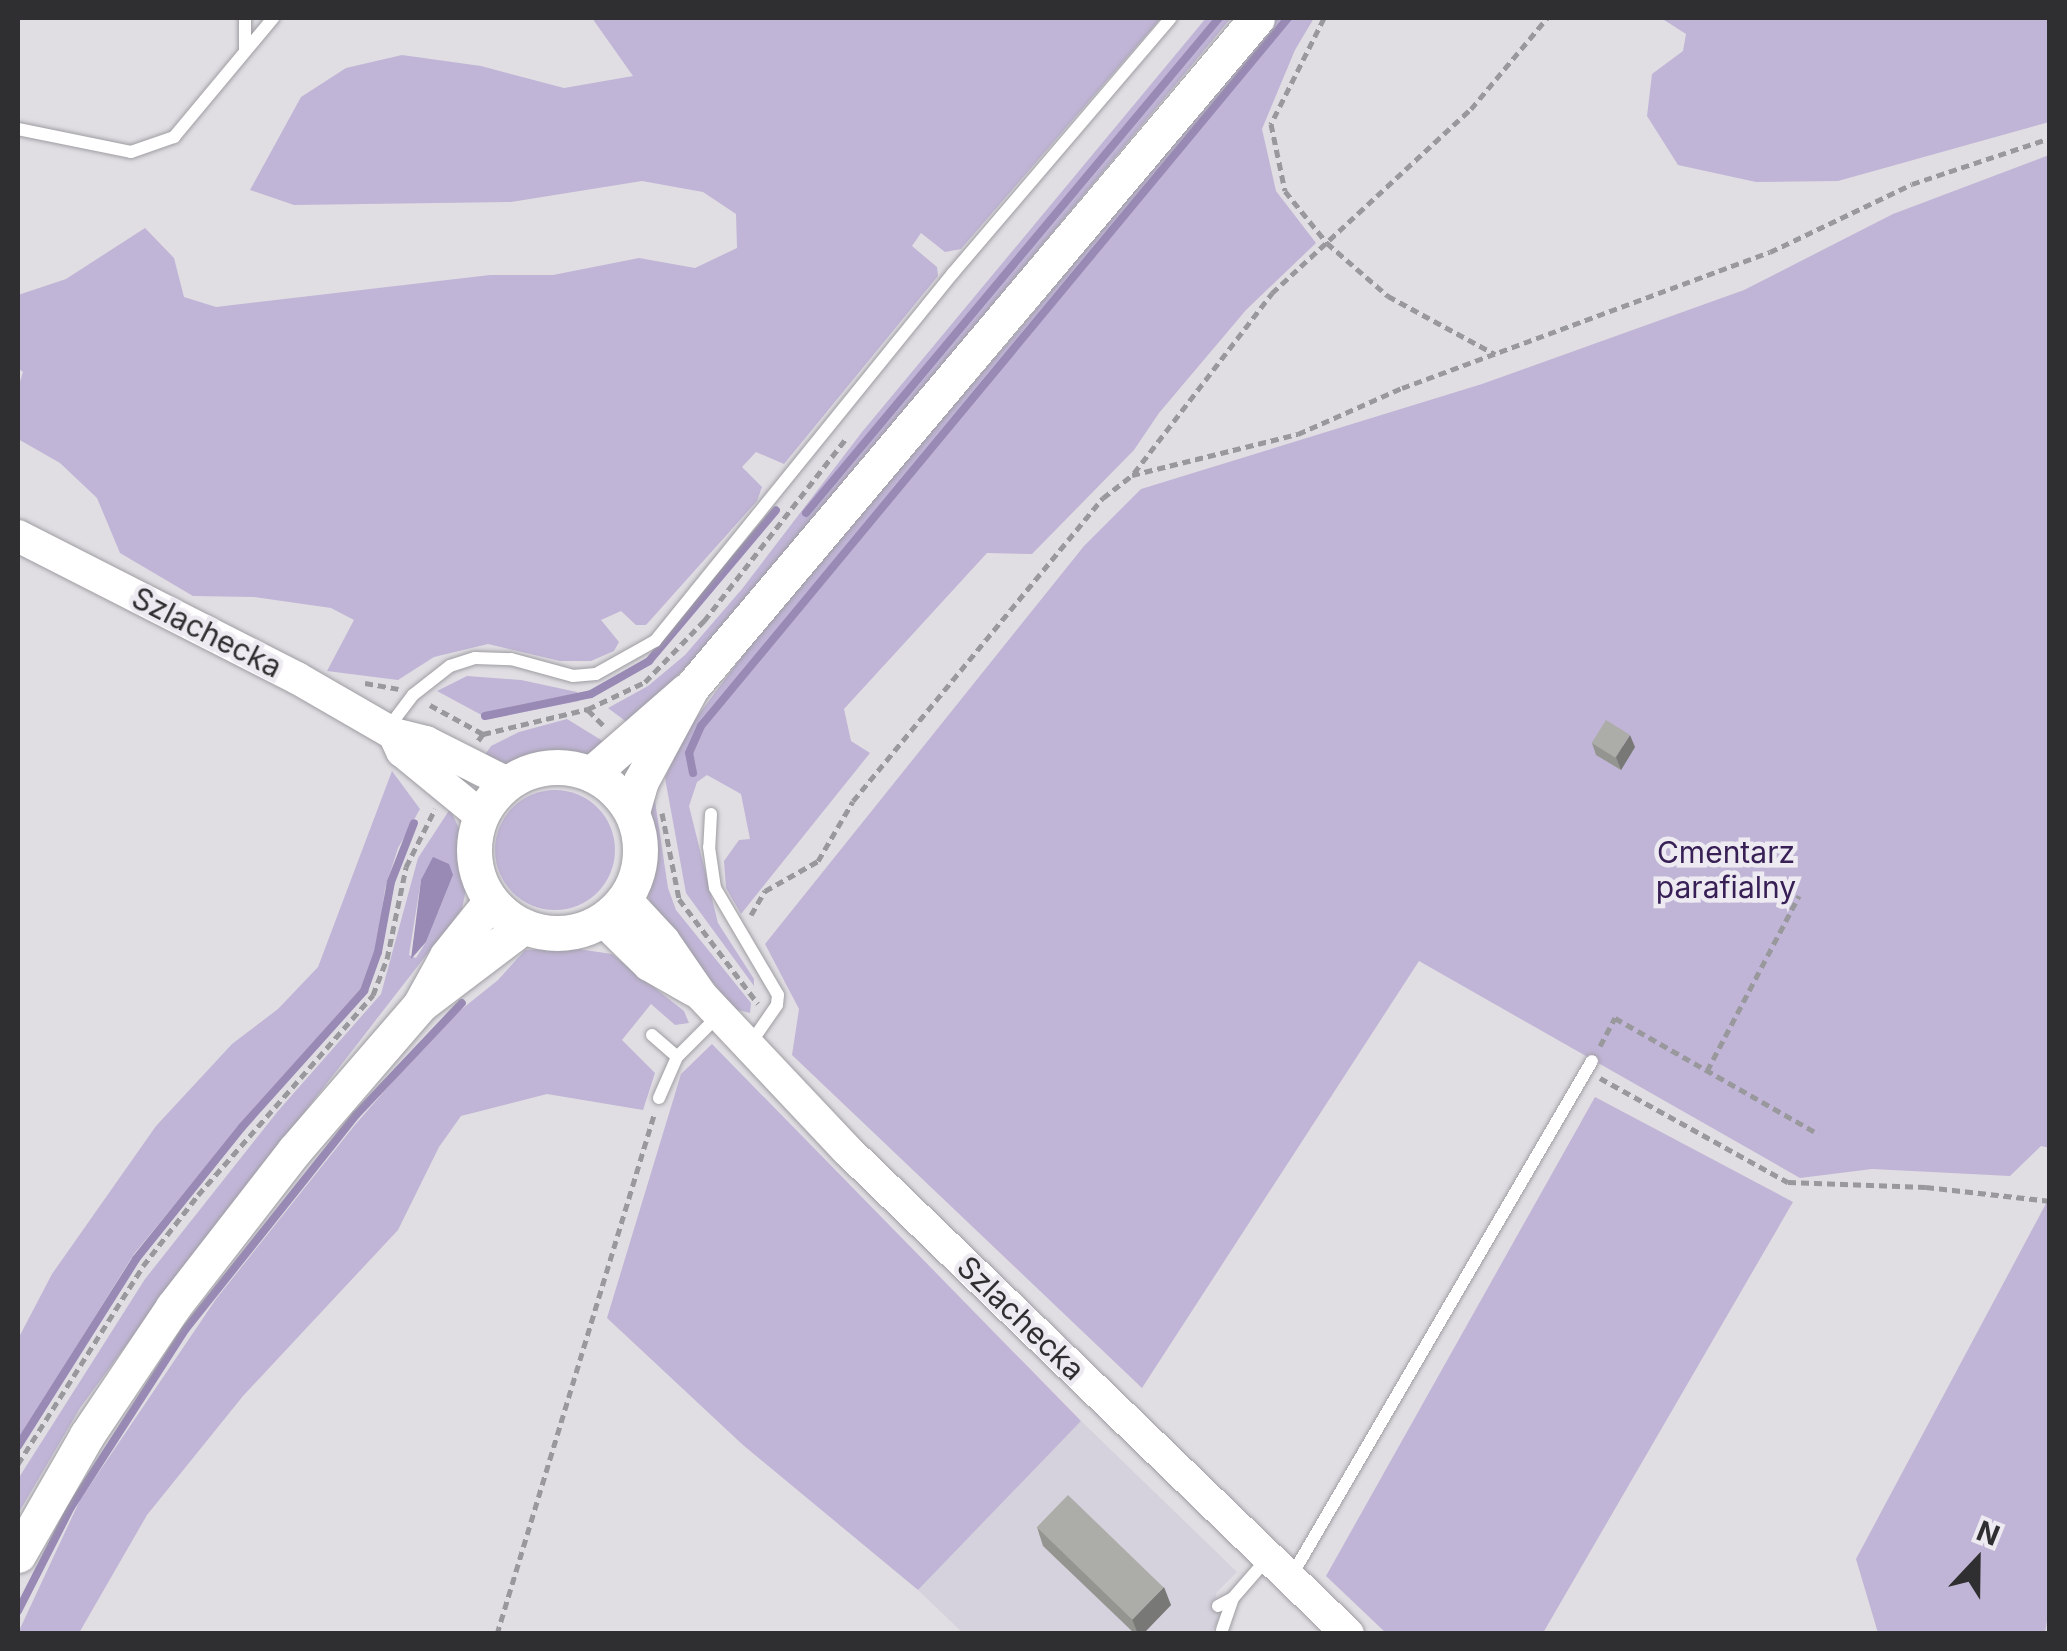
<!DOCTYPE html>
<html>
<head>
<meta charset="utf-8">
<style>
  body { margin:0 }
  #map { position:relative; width:2067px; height:1651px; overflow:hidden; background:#e0dee3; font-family:Inter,sans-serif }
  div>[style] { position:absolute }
  .built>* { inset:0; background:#d5d1dd }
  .green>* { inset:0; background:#c0b5d6 }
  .round { border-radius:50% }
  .water>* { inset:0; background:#9889b5 }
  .stream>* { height:8px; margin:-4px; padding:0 4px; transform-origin:4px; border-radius:4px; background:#9889b5 }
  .path>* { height:5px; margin-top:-2.5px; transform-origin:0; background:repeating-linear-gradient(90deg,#99989c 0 8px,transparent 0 13px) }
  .roads { filter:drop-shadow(0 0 2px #9e9da2) drop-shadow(0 0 2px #9e9da2) }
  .service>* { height:12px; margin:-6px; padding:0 6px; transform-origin:6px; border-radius:6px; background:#fff }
  .tertiary>* { height:32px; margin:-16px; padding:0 16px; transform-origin:16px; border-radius:16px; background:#fff }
  .secondary>* { height:35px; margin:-17.5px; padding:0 17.5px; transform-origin:17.5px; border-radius:17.5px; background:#fff }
  .secondary>.ring { margin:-17.5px; padding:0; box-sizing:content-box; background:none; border:35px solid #fff; border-radius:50% }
  .wall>* { inset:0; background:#949590 }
  .shaded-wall>* { inset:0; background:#787976 }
  .building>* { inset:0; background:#acada8; transform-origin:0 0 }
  span { translate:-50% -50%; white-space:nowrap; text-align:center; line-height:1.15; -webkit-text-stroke:9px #edebf1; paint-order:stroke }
  .street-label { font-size:30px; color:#2f2e30 }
  .park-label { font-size:30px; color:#382057 }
  .frame { position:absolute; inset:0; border:20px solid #2f2e30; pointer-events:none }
  .north { position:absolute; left:1927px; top:1511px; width:100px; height:100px; -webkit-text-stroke:8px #edebf1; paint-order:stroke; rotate:22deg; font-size:28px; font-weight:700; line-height:40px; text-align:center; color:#2f2e30 }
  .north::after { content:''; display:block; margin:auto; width:35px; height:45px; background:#2f2e30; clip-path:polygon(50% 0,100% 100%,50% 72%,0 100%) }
</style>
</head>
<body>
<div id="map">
  <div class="built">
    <i style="clip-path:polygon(1081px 1421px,1237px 1572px,1216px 1593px,1219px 1618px,1212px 1633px,963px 1633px,918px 1590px)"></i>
  </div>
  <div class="green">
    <i style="clip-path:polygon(592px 18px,1161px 18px,961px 249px,945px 252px,921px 233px,912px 246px,937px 267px,938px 276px,784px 464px,756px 452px,742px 467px,762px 487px,757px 501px,646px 625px,636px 625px,621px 611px,601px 620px,619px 642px,614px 651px,591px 661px,560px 661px,488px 644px,434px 657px,398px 680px,327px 671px,354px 620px,331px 608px,254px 597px,193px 596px,120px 553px,97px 498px,60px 463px,18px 439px,18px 388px,23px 372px,18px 368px,18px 295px,66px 279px,145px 228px,174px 258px,184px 297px,216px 307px,490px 275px,553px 275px,639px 258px,695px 268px,737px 248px,736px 214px,703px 192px,642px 181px,511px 202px,294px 205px,250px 190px,301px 97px,346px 68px,402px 55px,481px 66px,564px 88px,633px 76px)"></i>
    <i style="clip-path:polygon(1206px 18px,1231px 18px,712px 642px,628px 723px,608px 708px,648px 686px,685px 655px,742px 589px,862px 432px)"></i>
    <i style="clip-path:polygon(1277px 18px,1314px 18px,1295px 50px,1262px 129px,1276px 191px,1316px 243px,1246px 310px,1159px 413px,1134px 450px,1032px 554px,987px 553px,844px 709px,851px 741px,870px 753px,741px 914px,726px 888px,724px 861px,739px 840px,750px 839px,741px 794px,707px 775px,697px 782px,689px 806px,718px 923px,754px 979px,754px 986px,686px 893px,665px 778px,685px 733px,778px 608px,1017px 332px)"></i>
    <i style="clip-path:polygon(1661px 18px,2049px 18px,2049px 122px,1838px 181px,1756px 182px,1678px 165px,1647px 116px,1652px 74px,1683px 51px,1686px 34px)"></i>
    <i style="clip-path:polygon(2049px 155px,2050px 1148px,2041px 1146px,2010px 1176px,1872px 1169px,1800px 1178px,1419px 961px,1142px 1388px,792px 1055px,799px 1009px,765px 944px,1084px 546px,1141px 489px,1482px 384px,1744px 290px,1893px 214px)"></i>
    <i style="clip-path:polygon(467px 676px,521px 680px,577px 692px,579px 701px,489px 719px,437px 691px)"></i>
    <i style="clip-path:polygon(567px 719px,606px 743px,591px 754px,576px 757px,552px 754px,511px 764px,482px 759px,491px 746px,519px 732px)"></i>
    <i style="clip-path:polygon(392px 771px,420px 809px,398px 848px,385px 889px,377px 944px,364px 985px,244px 1120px,134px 1254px,18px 1440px,18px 1339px,52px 1274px,156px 1126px,232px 1044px,278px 1009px,318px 967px)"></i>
    <i style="clip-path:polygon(653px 788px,668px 888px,676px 910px,751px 1003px,750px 1013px,734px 1009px,651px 904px,645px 887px,649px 843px,645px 822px)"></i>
    <i class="round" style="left:495px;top:790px;width:120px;height:120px"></i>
    <i style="clip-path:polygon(evenodd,450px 809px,463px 837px,466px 889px,462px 909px,168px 1288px,80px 1408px,18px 1514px,18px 1479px,145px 1279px,278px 1111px,381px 994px,418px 858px,450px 809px,453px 875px,426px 942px,416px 958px,409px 955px,421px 880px,453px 875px)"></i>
    <i style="clip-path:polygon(571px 948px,612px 954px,684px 1011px,689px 1023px,675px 1025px,651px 1004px,622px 1040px,655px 1073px,643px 1110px,547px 1094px,461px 1116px,439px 1147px,398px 1230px,243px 1396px,147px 1515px,79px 1633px,18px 1633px,80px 1500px,216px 1299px,354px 1126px,442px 1025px,498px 980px,525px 950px)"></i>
    <i style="clip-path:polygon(712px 1044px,1081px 1421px,918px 1590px,743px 1445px,607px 1318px,681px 1074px)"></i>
    <i style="clip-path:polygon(1595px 1097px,1793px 1202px,1543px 1633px,1386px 1633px,1326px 1576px)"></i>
    <i style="clip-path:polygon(2049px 1198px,2050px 1602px,2045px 1633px,1878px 1633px,1856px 1559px)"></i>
  </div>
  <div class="water">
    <i style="clip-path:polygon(433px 857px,449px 864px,453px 875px,426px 942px,411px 959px,421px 880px)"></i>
  </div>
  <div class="stream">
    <i style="left:806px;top:513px;width:645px;rotate:-50.16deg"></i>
    <i style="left:485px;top:716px;width:108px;rotate:-11.7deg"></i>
    <i style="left:591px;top:694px;width:67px;rotate:-29.6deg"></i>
    <i style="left:649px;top:661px;width:197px;rotate:-49.9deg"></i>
    <i style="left:693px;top:773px;width:20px;rotate:-101deg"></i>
    <i style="left:689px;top:753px;width:30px;rotate:-66deg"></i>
    <i style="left:701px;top:726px;width:920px;rotate:-50.34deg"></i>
    <i style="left:18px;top:1446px;width:221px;rotate:-57.7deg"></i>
    <i style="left:136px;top:1259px;width:169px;rotate:-51.2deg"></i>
    <i style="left:242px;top:1127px;width:183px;rotate:-48.1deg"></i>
    <i style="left:364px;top:991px;width:41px;rotate:-70.3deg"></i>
    <i style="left:378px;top:952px;width:71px;rotate:-79.5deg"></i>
    <i style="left:391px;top:882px;width:63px;rotate:-68.7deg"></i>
    <i style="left:18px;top:1611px;width:117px;rotate:-63deg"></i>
    <i style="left:71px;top:1507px;width:211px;rotate:-57.2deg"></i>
    <i style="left:185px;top:1330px;width:275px;rotate:-51.5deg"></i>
    <i style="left:356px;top:1115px;width:154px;rotate:-46.6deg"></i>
  </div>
  <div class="path">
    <i style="left:1324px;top:18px;width:119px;rotate:116.6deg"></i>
    <i style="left:1271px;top:124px;width:68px;rotate:78.2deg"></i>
    <i style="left:1285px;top:191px;width:67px;rotate:51.1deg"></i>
    <i style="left:1327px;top:243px;width:81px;rotate:41deg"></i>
    <i style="left:1388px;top:296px;width:122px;rotate:28.5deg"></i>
    <i style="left:1134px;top:473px;width:227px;rotate:-52.5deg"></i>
    <i style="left:1272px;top:293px;width:271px;rotate:-42.8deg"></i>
    <i style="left:1471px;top:109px;width:119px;rotate:-50.1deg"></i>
    <i style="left:365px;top:683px;width:34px;rotate:10deg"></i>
    <i style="left:430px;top:705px;width:60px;rotate:28.7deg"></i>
    <i style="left:483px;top:734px;width:9px;rotate:126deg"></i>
    <i style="left:588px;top:710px;width:24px;rotate:45deg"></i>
    <i style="left:483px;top:734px;width:108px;rotate:-13.4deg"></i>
    <i style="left:588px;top:709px;width:63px;rotate:-25.3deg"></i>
    <i style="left:645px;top:682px;width:85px;rotate:-46deg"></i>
    <i style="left:704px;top:621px;width:233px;rotate:-52.1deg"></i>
    <i style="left:662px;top:813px;width:88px;rotate:78.8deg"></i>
    <i style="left:679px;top:899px;width:131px;rotate:53deg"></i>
    <i style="left:751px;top:915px;width:28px;rotate:-60deg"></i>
    <i style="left:765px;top:891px;width:61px;rotate:-29.5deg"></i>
    <i style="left:818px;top:861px;width:69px;rotate:-59.7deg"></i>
    <i style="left:853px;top:801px;width:393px;rotate:-50.5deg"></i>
    <i style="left:1103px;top:498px;width:37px;rotate:-38deg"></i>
    <i style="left:1132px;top:475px;width:171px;rotate:-13.9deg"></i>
    <i style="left:1298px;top:434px;width:114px;rotate:-23.9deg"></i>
    <i style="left:1402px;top:388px;width:392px;rotate:-20.3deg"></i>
    <i style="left:1770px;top:252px;width:157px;rotate:-25.6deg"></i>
    <i style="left:1912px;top:184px;width:145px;rotate:-18.4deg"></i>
    <i style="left:1600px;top:1046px;width:32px;rotate:-62deg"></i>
    <i style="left:1615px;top:1018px;width:234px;rotate:29.7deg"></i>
    <i style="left:1707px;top:1071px;width:198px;rotate:-62.3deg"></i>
    <i style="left:1600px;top:1078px;width:215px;rotate:29deg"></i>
    <i style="left:1788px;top:1182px;width:138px;rotate:2.1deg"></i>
    <i style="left:1926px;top:1187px;width:125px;rotate:6.4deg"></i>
    <i style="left:18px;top:1464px;width:234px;rotate:-57.7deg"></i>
    <i style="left:143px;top:1266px;width:90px;rotate:-52.2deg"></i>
    <i style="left:198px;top:1195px;width:266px;rotate:-48.8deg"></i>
    <i style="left:373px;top:995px;width:39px;rotate:-69deg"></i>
    <i style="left:387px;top:959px;width:94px;rotate:-78.3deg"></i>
    <i style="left:406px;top:867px;width:65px;rotate:-63.4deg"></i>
    <i style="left:497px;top:1634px;width:542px;rotate:-73.17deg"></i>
  </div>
  <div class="roads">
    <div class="service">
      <i style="left:245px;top:50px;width:32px;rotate:-90deg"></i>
      <i style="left:18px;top:129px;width:115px;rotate:11.5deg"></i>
      <i style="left:131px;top:152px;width:46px;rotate:-19.2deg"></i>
      <i style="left:174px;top:137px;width:155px;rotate:-50.2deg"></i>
      <i style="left:388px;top:728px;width:41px;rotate:-52.9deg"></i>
      <i style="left:413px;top:695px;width:47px;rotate:-38.1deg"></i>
      <i style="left:450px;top:666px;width:26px;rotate:-18deg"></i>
      <i style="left:475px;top:658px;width:36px;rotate:2deg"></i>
      <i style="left:511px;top:659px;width:64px;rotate:15.3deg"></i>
      <i style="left:573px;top:676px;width:23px;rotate:-5deg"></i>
      <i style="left:596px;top:674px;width:68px;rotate:-29.2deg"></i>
      <i style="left:655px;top:641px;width:474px;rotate:-51deg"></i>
      <i style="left:953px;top:273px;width:335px;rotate:-49.5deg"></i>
      <i style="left:711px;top:814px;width:33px;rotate:93deg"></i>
      <i style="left:709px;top:847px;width:41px;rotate:81.7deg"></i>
      <i style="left:715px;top:888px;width:124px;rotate:59.5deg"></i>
      <i style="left:778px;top:995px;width:10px;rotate:96deg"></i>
      <i style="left:777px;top:1005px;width:47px;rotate:124.7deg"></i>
      <i style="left:652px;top:1035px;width:33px;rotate:41deg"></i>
      <i style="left:659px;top:1098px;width:45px;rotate:-66.3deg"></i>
      <i style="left:677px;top:1057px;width:57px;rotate:-45deg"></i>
      <i style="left:1292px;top:1575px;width:595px;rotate:-59.73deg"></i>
      <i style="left:1218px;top:1606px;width:17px;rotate:-28deg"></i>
      <i style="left:1233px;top:1598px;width:52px;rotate:-48.9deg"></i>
      <i style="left:1222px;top:1630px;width:34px;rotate:-71deg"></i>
    </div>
    <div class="tertiary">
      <i style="left:18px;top:536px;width:313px;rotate:27deg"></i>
      <i style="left:297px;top:678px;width:112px;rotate:30deg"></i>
      <i style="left:394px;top:734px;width:33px;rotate:14deg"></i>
      <i style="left:426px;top:742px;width:91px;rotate:26.8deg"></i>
      <i style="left:394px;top:734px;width:19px;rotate:65deg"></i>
      <i style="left:402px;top:751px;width:102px;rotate:39.4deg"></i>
      <i style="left:625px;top:899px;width:57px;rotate:47.1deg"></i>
      <i style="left:664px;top:941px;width:65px;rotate:55.6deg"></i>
      <i style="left:701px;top:995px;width:212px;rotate:46.7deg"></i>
      <i style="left:846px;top:1149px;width:698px;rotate:44.01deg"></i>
      <i style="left:603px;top:920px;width:64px;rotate:44.4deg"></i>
      <i style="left:649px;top:965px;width:51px;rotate:29.6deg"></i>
    </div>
    <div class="secondary">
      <i class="ring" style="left:474px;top:767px;width:131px;height:131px"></i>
      <i style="left:591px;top:774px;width:126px;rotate:-41.1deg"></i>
      <i style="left:632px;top:812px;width:32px;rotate:-74deg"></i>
      <i style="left:641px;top:781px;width:106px;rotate:-61.7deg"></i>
      <i style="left:691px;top:688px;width:877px;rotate:-49.81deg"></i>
      <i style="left:425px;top:1001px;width:124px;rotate:-37.1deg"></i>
      <i style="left:18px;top:1555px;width:138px;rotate:-60.1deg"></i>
      <i style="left:87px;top:1435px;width:154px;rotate:-56.1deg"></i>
      <i style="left:173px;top:1307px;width:197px;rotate:-52.2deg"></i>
      <i style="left:294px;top:1151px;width:193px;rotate:-49.2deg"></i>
      <i style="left:420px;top:1005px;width:56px;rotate:-61.1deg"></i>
      <i style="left:447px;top:956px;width:70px;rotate:-51.3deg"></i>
    </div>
  </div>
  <div class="wall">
    <i style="clip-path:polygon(1592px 743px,1635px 747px,1621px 770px,1596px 755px)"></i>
    <i style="clip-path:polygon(1037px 1527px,1171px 1605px,1143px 1634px,1135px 1634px,1043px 1546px)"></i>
  </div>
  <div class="shaded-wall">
    <i style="clip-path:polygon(1630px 735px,1635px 747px,1621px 770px,1616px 757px)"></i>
    <i style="clip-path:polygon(1164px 1587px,1171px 1605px,1143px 1634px,1138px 1634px,1132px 1619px)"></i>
  </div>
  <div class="building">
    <i style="left:1606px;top:720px;width:28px;height:27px;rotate:32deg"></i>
    <i style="left:1068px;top:1495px;width:133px;height:45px;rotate:44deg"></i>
  </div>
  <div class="street-label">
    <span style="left:207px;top:632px;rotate:27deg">Szlachecka</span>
    <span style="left:1021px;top:1318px;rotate:44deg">Szlachecka</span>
  </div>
  <div class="park-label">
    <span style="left:1726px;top:869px">Cmentarz<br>parafialny</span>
  </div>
  <div class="frame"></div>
  <div class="north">N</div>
</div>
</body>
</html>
